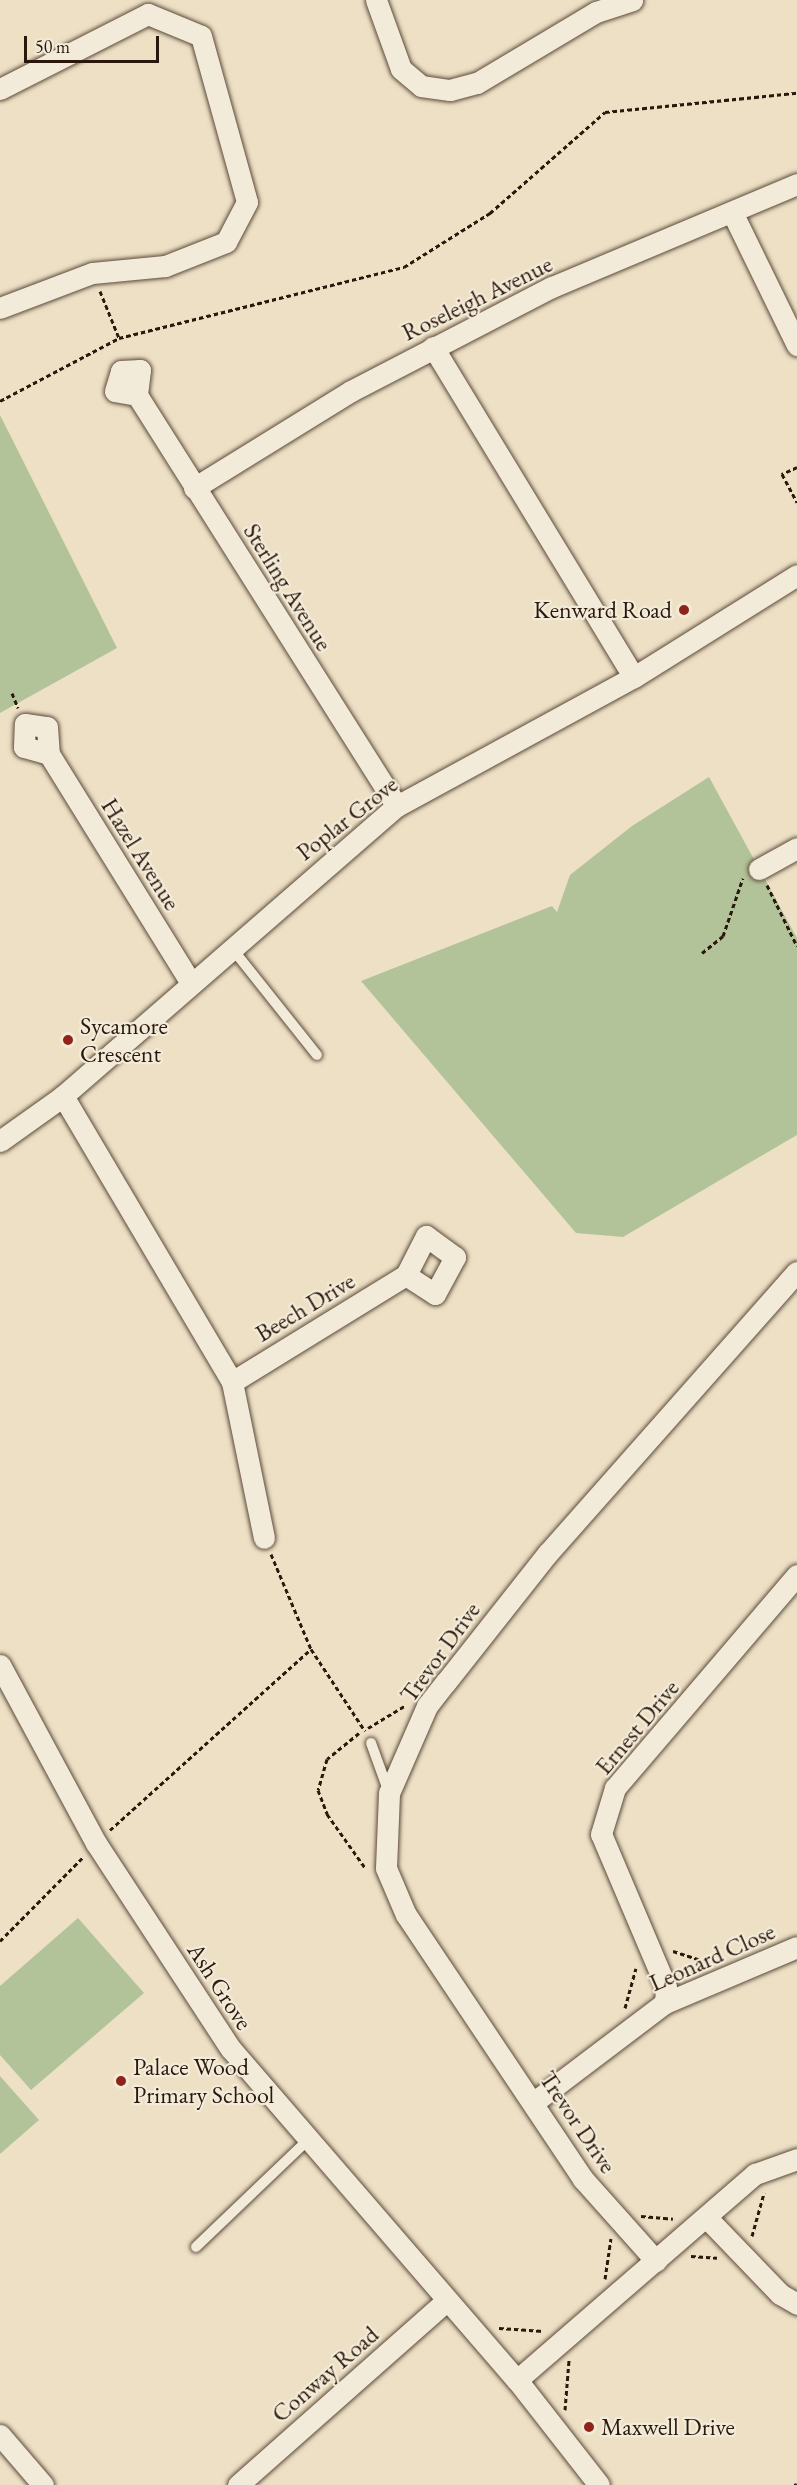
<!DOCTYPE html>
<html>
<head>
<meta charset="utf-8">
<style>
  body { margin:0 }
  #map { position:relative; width:797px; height:2485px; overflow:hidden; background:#ede0c5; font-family:"EB Garamond",serif }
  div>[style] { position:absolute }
  .green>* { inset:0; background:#b3c399 }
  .path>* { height:3px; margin-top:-1.5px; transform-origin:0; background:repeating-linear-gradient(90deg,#2b180c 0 4.5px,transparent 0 7.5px) }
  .roads { filter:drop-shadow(0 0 2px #5c4a3a) drop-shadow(0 0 2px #5c4a3a) }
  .service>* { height:10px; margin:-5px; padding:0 5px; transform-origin:5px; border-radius:5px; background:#f3ebd9 }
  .minor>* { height:21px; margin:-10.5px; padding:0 10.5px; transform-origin:10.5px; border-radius:10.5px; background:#f3ebd9 }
  .dots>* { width:16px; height:16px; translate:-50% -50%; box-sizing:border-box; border:3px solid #f3ebd9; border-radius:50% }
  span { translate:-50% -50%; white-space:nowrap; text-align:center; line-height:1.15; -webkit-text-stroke:4.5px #f3ebd9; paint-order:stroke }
  .street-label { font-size:24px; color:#2b180c }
  .poi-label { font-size:24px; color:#2b180c }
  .right { translate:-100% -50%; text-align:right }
  .left { translate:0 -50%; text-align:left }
  .scale { position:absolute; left:24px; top:36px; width:135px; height:27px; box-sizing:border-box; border:3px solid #2b180c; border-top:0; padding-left:8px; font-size:18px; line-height:21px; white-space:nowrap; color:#2b180c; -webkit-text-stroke:4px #f3ebd9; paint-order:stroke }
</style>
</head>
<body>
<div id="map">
  <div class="green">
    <i style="clip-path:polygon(0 415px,117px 648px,0 713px)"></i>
    <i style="clip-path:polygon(709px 777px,797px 938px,797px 1135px,623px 1237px,576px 1233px,361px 981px,552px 906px,557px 912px,570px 875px,632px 826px)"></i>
    <i style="clip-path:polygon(78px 1918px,144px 1993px,31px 2090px,0 2055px,0 1986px)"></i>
    <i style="clip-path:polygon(0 2076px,39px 2120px,0 2154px)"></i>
  </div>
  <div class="path">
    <i style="left:100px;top:291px;width:51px;rotate:68deg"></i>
    <i style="left:0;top:401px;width:135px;rotate:-27.9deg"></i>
    <i style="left:119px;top:338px;width:294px;rotate:-14deg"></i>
    <i style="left:404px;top:267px;width:102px;rotate:-32.1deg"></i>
    <i style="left:490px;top:213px;width:153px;rotate:-41.3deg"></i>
    <i style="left:605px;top:112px;width:193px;rotate:-5.7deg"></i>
    <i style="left:797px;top:467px;width:17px;rotate:155deg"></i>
    <i style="left:782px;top:474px;width:32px;rotate:62deg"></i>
    <i style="left:12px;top:693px;width:16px;rotate:68deg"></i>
    <i style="left:767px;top:885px;width:68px;rotate:63.8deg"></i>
    <i style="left:702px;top:953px;width:27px;rotate:-39deg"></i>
    <i style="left:723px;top:936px;width:61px;rotate:-71deg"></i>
    <i style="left:271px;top:1554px;width:103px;rotate:67.2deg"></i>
    <i style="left:368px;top:1728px;width:44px;rotate:-31.2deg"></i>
    <i style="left:359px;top:1733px;width:41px;rotate:140.9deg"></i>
    <i style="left:327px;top:1759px;width:32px;rotate:106deg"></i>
    <i style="left:318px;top:1790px;width:26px;rotate:69deg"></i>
    <i style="left:327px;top:1814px;width:67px;rotate:54.7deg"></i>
    <i style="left:110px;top:1830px;width:270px;rotate:-42deg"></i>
    <i style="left:311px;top:1649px;width:98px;rotate:56.6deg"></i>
    <i style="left:0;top:1941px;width:120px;rotate:-45.3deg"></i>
    <i style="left:673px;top:1951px;width:38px;rotate:18deg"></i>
    <i style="left:625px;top:2008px;width:41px;rotate:-74.6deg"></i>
    <i style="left:641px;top:2216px;width:32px;rotate:5deg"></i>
    <i style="left:752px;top:2236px;width:45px;rotate:-74.4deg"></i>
    <i style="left:691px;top:2256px;width:26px;rotate:4deg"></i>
    <i style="left:605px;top:2279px;width:41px;rotate:-81.7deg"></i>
    <i style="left:499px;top:2328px;width:44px;rotate:3.9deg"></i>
    <i style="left:565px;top:2410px;width:50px;rotate:-85.4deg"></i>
    <i style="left:794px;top:2485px;width:3px;rotate:-18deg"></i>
  </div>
  <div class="roads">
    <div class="service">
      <i style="left:231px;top:947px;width:138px;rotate:51.5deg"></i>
      <i style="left:371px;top:1743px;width:50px;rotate:70.1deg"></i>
      <i style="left:196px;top:2247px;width:155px;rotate:-43.7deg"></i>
    </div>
    <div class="minor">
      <i style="left:376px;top:0;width:73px;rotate:70.1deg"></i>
      <i style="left:401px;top:69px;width:26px;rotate:40deg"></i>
      <i style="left:421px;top:86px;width:29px;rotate:8deg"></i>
      <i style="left:450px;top:90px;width:28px;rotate:-15deg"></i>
      <i style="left:477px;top:83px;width:139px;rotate:-30.8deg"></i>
      <i style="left:596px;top:12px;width:38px;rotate:-18deg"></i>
      <i style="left:0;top:89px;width:166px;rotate:-26.9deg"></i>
      <i style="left:148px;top:14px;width:57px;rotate:22.5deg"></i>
      <i style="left:201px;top:36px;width:172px;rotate:74.5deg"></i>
      <i style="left:247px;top:202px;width:45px;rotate:117.7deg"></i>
      <i style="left:226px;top:242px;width:66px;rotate:158.5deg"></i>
      <i style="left:165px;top:266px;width:73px;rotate:174.5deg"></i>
      <i style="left:92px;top:273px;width:98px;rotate:159.2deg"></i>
      <i style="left:733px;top:214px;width:146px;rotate:64deg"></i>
      <i style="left:433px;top:347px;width:386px;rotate:58.7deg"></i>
      <i style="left:137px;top:395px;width:22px;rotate:-170deg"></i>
      <i style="left:115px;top:391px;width:21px;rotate:-73deg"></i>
      <i style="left:121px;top:371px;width:19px;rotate:-3deg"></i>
      <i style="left:140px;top:370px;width:25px;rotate:97deg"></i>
      <i style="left:137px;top:395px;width:486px;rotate:57.7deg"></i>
      <i style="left:194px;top:488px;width:185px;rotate:-31.7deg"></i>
      <i style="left:351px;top:391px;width:226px;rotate:-27.4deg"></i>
      <i style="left:552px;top:287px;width:266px;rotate:-22.8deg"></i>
      <i style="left:49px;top:754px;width:26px;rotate:-164deg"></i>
      <i style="left:24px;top:747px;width:23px;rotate:-88deg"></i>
      <i style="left:25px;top:724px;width:22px;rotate:8deg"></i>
      <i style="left:47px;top:727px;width:27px;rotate:86deg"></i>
      <i style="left:49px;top:754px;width:267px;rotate:58.2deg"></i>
      <i style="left:759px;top:869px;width:43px;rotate:-28.9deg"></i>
      <i style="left:63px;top:1096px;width:332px;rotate:59.4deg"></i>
      <i style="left:232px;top:1382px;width:159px;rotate:78.4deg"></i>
      <i style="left:0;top:1141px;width:77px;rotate:-35.5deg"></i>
      <i style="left:63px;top:1096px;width:442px;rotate:-41deg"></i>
      <i style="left:397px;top:806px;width:270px;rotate:-28.6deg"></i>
      <i style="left:634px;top:677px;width:192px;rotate:-32deg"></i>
      <i style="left:232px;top:1382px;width:204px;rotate:-31.6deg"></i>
      <i style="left:406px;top:1275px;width:44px;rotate:-62.9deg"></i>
      <i style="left:426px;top:1236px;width:36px;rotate:36deg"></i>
      <i style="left:455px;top:1257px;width:42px;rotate:118.4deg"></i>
      <i style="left:435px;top:1294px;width:35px;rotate:-147deg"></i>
      <i style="left:0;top:1665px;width:202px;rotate:61.7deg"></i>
      <i style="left:96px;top:1843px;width:246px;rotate:56.8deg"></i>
      <i style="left:231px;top:2049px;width:437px;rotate:49.2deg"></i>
      <i style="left:517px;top:2380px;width:133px;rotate:52deg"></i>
      <i style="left:665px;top:2003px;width:16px;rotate:-86deg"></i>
      <i style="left:666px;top:1987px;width:166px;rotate:-113deg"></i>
      <i style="left:601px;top:1834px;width:48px;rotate:-73.1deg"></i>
      <i style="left:615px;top:1788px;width:280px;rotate:-49.5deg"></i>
      <i style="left:534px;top:2102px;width:164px;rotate:-37.1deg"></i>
      <i style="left:665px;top:2003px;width:143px;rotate:-23deg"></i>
      <i style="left:706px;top:2217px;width:107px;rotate:46.1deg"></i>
      <i style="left:780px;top:2294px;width:20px;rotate:30deg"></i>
      <i style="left:656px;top:2261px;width:110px;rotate:-131.7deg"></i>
      <i style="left:583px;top:2179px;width:318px;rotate:-123.8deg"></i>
      <i style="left:406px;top:1915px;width:51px;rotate:-113.1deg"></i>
      <i style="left:386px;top:1868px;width:75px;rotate:-87.7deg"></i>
      <i style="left:389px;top:1793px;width:95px;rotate:-66.4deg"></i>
      <i style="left:427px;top:1706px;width:31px;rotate:-52deg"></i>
      <i style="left:446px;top:1682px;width:164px;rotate:-51.7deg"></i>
      <i style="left:548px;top:1553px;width:375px;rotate:-48.5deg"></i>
      <i style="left:517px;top:2380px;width:315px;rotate:-40.9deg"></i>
      <i style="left:755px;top:2174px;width:45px;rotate:-19.7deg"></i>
      <i style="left:0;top:2435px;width:66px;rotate:49.3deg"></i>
      <i style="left:238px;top:2485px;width:278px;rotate:-41.5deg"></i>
    </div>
  </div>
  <div class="dots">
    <i style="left:684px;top:610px;background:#8f2418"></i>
    <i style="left:68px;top:1040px;background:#8f2418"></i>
    <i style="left:121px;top:2081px;background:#8f2418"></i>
    <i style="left:589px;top:2427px;background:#8f2418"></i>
  </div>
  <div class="street-label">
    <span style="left:477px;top:298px;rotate:-26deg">Roseleigh Avenue</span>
    <span style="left:288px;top:587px;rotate:58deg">Sterling Avenue</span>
    <span style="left:347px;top:818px;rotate:-38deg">Poplar Grove</span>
    <span style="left:141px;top:854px;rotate:58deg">Hazel Avenue</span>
    <span style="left:305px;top:1307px;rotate:-31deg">Beech Drive</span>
    <span style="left:440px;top:1652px;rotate:-54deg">Trevor Drive</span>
    <span style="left:637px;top:1727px;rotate:-50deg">Ernest Drive</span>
    <span style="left:712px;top:1957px;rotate:-24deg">Leonard Close</span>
    <span style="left:220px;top:1986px;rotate:57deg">Ash Grove</span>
    <span style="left:578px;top:2122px;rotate:56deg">Trevor Drive</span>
    <span style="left:325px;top:2374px;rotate:-41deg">Conway Road</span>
  </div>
  <div class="poi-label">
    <span class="right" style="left:672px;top:610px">Kenward Road</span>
    <span class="left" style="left:80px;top:1040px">Sycamore<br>Crescent</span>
    <span class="left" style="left:133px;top:2081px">Palace Wood<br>Primary School</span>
    <span class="left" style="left:601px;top:2427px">Maxwell Drive</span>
  </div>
  <div class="scale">50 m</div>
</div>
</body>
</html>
